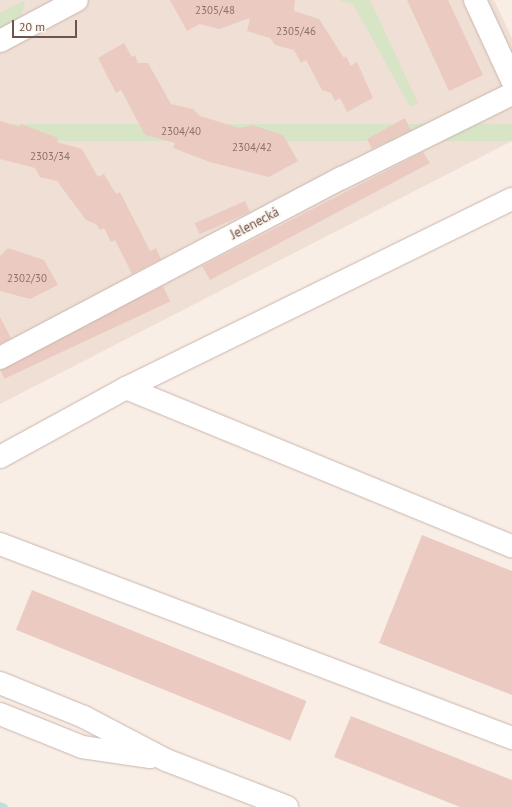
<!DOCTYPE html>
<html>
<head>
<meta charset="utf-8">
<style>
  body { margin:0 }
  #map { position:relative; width:512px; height:807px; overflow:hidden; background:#f9eee6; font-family:"PT Sans",sans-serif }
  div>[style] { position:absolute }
  .residential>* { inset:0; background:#efdfd5 }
  .green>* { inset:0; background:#d7e4c6; transform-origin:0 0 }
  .stream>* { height:6px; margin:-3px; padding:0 3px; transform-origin:3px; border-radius:3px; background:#bde0df }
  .building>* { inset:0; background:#ebcbc1; transform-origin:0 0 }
  .roads { filter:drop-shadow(0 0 1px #c8b5ad) drop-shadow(0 0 1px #c8b5ad) }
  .minor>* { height:22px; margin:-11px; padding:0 11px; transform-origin:11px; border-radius:11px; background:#fff }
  span { translate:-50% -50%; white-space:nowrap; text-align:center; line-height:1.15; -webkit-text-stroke:3px #fcf3eb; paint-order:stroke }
  .number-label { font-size:11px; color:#8d726b }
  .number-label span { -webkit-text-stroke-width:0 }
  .street-label { font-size:13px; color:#6e544e }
  .scale { position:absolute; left:12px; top:20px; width:65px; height:18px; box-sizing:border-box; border:2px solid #6e544e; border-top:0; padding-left:5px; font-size:12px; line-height:14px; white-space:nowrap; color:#6e544e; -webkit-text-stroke:3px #fcf3eb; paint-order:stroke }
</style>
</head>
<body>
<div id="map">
  <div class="residential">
    <i style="clip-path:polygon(0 0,494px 0,512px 38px,512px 141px,0 404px)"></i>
  </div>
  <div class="green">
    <i style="clip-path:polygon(25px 0,21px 18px,0 29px,0 13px)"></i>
    <i style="clip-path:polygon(339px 0,370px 0,418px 103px,410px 107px,353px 4px)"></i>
    <i style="left:512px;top:124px;width:17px;height:577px;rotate:90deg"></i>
  </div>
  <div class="stream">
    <i style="left:0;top:805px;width:5px;rotate:22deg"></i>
  </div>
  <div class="building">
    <i style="clip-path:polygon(170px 0,295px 0,294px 11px,319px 19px,344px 58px,346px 56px,351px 66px,357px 62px,373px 98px,347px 112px,340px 98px,335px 101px,331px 93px,322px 90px,306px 60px,301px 63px,294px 50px,275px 45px,270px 38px,247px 31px,250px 18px,219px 29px,200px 24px,187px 31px)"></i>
    <i style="clip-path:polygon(407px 0,448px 0,483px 75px,449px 91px)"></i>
    <i style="clip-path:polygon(124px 43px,132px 57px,135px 55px,138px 63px,148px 63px,171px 104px,193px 109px,200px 116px,233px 126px,240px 128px,252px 125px,283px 135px,298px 161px,269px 177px,210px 162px,173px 148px,175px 143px,145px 135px,121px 90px,116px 93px,98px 58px)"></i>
    <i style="clip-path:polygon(405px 118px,411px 130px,372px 149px,367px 139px)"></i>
    <i style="clip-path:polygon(0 121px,20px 127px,21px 124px,58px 138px,57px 142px,82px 149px,98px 177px,104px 174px,116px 194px,120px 192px,150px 251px,156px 248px,161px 259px,132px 274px,115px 240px,111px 242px,104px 228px,100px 230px,96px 224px,86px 220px,57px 181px,40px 177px,35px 168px,0 159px)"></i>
    <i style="clip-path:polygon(423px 152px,430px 163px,210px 280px,202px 266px)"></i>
    <i style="left:245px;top:201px;width:12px;height:55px;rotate:66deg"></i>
    <i style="clip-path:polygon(8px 248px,44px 260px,58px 285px,30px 299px,0 291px,0 256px)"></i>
    <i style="left:163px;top:286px;width:17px;height:183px;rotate:65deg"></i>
    <i style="clip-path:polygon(0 317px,11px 338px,0 344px)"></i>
    <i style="clip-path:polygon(422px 535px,512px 571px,512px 695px,379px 643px)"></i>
    <i style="left:32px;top:590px;width:296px;height:43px;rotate:22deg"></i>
    <i style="clip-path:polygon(351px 716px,512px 780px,512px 807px,460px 807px,334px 757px)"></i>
  </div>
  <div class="roads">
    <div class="minor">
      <i style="left:475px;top:0;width:88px;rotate:65.2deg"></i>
      <i style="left:0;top:41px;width:87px;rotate:-28deg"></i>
      <i style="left:0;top:358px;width:386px;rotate:-27.8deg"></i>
      <i style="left:342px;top:178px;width:190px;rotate:-26.3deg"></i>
      <i style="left:126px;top:388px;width:417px;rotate:22.3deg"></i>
      <i style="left:0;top:457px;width:144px;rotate:-28.7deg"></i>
      <i style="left:126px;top:388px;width:430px;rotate:-26.1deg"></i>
      <i style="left:0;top:544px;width:548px;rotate:20.75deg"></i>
      <i style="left:0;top:683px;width:91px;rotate:22deg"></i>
      <i style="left:84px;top:717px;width:93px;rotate:27.7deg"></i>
      <i style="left:166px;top:760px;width:130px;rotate:21.2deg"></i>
      <i style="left:0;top:714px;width:88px;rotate:21.9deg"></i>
      <i style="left:82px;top:747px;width:69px;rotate:8.4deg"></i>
    </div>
  </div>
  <div class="number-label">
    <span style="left:215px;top:10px">2305/48</span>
    <span style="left:296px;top:31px">2305/46</span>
    <span style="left:181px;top:131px">2304/40</span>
    <span style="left:252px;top:147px">2304/42</span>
    <span style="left:50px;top:156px">2303/34</span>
    <span style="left:27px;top:278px">2302/30</span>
  </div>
  <div class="street-label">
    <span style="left:255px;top:224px;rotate:-28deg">Jelenecká</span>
  </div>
  <div class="scale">20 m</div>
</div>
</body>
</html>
